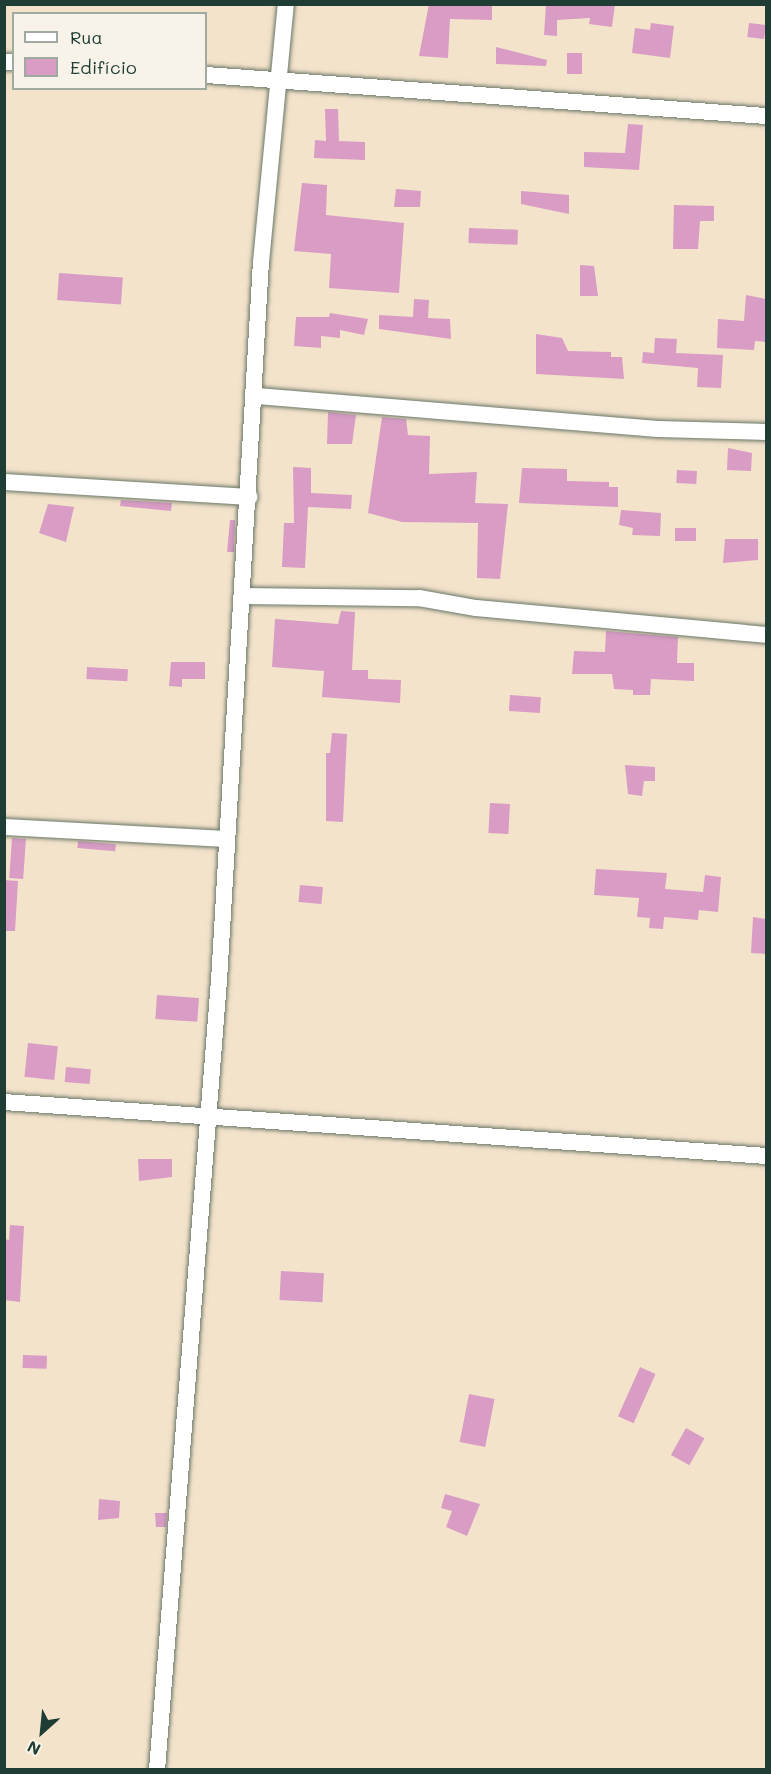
<!DOCTYPE html>
<html>
<head>
<meta charset="utf-8">
<style>
  body { margin:0 }
  #map { position:relative; width:771px; height:1774px; overflow:hidden; background:#f4e3cb; font-family:Mali,sans-serif }
  div>[style] { position:absolute }
  .building>* { inset:0; background:#d89cc5; transform-origin:0 0 }
  .roads { filter:drop-shadow(0 0 2px #6a7769) drop-shadow(0 0 2px #6a7769) }
  .street>* { height:16px; margin:-8px; padding:0 8px; transform-origin:8px; border-radius:8px; background:#fff }
  span { translate:-50% -50%; white-space:nowrap; text-align:center; line-height:1.15; -webkit-text-stroke:4.5px #f7f3e8; paint-order:stroke }
  .frame { position:absolute; inset:0; border:6px solid #1f3d34; pointer-events:none }
  .legend { position:absolute; left:12px; top:12px; width:195px; height:78px; box-sizing:border-box; background:#f7f3e8; border:2px solid #a1aaa0; margin:0; padding:8px 10px; list-style:none; font-size:18px; color:#1f3d34 }
  .legend li { display:flex; align-items:center; gap:12px; height:30px }
  .legend b { width:30px; border:2px solid #a1aaa0 }
  .north { position:absolute; left:12px; top:1702px; width:60px; height:60px; -webkit-text-stroke:4px #f7f3e8; paint-order:stroke; rotate:207deg; font-size:16px; font-weight:700; line-height:24px; text-align:center; color:#1f3d34 }
  .north::after { content:''; display:block; margin:auto; width:21px; height:27px; background:#1f3d34; clip-path:polygon(50% 0,100% 100%,50% 72%,0 100%) }
</style>
</head>
<body>
<div id="map">
  <div class="building">
    <i style="clip-path:polygon(429px 4px,492px 4px,492px 20px,450px 19px,448px 58px,419px 56px)"></i>
    <i style="clip-path:polygon(546px 4px,615px 4px,612px 27px,589px 24px,590px 18px,557px 20px,557px 36px,544px 35px)"></i>
    <i style="clip-path:polygon(651px 23px,674px 26px,670px 58px,632px 53px,635px 28px,650px 30px)"></i>
    <i style="left:749px;top:23px;width:17px;height:14px;rotate:7deg"></i>
    <i style="clip-path:polygon(496px 47px,547px 60px,546px 66px,496px 64px)"></i>
    <i style="left:567px;top:53px;width:15px;height:21px"></i>
    <i style="clip-path:polygon(325px 109px,338px 109px,339px 141px,365px 142px,365px 160px,314px 158px,315px 140px,326px 141px)"></i>
    <i style="clip-path:polygon(628px 124px,643px 125px,639px 170px,584px 167px,584px 152px,625px 153px)"></i>
    <i style="clip-path:polygon(302px 183px,327px 185px,326px 215px,404px 223px,399px 293px,329px 288px,331px 254px,294px 251px)"></i>
    <i style="clip-path:polygon(396px 189px,421px 191px,420px 207px,394px 207px)"></i>
    <i style="clip-path:polygon(521px 191px,569px 195px,569px 214px,521px 204px)"></i>
    <i style="clip-path:polygon(674px 205px,714px 206px,714px 221px,700px 221px,698px 249px,673px 249px)"></i>
    <i style="left:469px;top:228px;width:49px;height:15px;rotate:2deg"></i>
    <i style="clip-path:polygon(580px 265px,594px 266px,598px 296px,580px 296px)"></i>
    <i style="left:59px;top:273px;width:64px;height:27px;rotate:4deg"></i>
    <i style="clip-path:polygon(746px 295px,766px 299px,766px 342px,755px 341px,754px 350px,717px 348px,718px 319px,744px 321px)"></i>
    <i style="clip-path:polygon(414px 299px,429px 300px,428px 318px,450px 319px,451px 339px,379px 329px,379px 315px,413px 317px)"></i>
    <i style="clip-path:polygon(330px 313px,368px 319px,364px 335px,340px 330px,340px 338px,321px 336px,321px 348px,294px 346px,296px 317px,329px 317px)"></i>
    <i style="clip-path:polygon(536px 334px,562px 338px,568px 351px,611px 352px,611px 357px,622px 357px,624px 379px,536px 374px)"></i>
    <i style="clip-path:polygon(655px 338px,677px 339px,676px 353px,723px 355px,721px 388px,697px 387px,698px 368px,642px 363px,643px 352px,654px 353px)"></i>
    <i style="clip-path:polygon(328px 412px,356px 415px,352px 444px,327px 444px)"></i>
    <i style="clip-path:polygon(382px 417px,406px 419px,408px 435px,430px 436px,429px 474px,477px 472px,475px 503px,508px 504px,500px 579px,477px 578px,478px 523px,402px 522px,368px 513px)"></i>
    <i style="clip-path:polygon(728px 448px,752px 453px,751px 471px,727px 470px)"></i>
    <i style="clip-path:polygon(293px 467px,311px 468px,311px 493px,352px 495px,351px 509px,308px 507px,305px 568px,282px 567px,284px 523px,294px 523px)"></i>
    <i style="clip-path:polygon(522px 468px,567px 469px,567px 481px,609px 482px,609px 487px,618px 487px,618px 507px,519px 503px)"></i>
    <i style="left:677px;top:470px;width:20px;height:13px;rotate:3deg"></i>
    <i style="clip-path:polygon(121px 500px,172px 503px,171px 511px,120px 506px)"></i>
    <i style="clip-path:polygon(48px 504px,74px 507px,66px 542px,39px 533px)"></i>
    <i style="clip-path:polygon(621px 510px,661px 513px,660px 536px,632px 535px,633px 528px,619px 525px)"></i>
    <i style="clip-path:polygon(230px 520px,235px 520px,234px 552px,227px 552px)"></i>
    <i style="left:675px;top:528px;width:21px;height:13px"></i>
    <i style="clip-path:polygon(725px 539px,758px 539px,758px 560px,723px 563px)"></i>
    <i style="clip-path:polygon(341px 611px,355px 612px,352px 670px,368px 670px,368px 679px,401px 680px,400px 703px,322px 697px,324px 671px,272px 667px,275px 619px,338px 624px)"></i>
    <i style="clip-path:polygon(606px 631px,678px 637px,677px 663px,694px 663px,694px 681px,651px 679px,650px 695px,633px 695px,633px 690px,614px 689px,612px 674px,572px 674px,574px 651px,605px 652px)"></i>
    <i style="clip-path:polygon(171px 662px,205px 662px,205px 679px,182px 679px,182px 687px,169px 686px)"></i>
    <i style="left:87px;top:667px;width:41px;height:12px;rotate:3deg"></i>
    <i style="left:510px;top:695px;width:31px;height:16px;rotate:4deg"></i>
    <i style="clip-path:polygon(332px 733px,347px 734px,343px 822px,326px 821px,326px 753px,330px 753px)"></i>
    <i style="clip-path:polygon(625px 765px,655px 767px,655px 781px,644px 781px,642px 796px,628px 794px)"></i>
    <i style="left:490px;top:803px;width:20px;height:30px;rotate:3deg"></i>
    <i style="left:12px;top:838px;width:14px;height:40px;rotate:4deg"></i>
    <i style="left:78px;top:841px;width:38px;height:7px;rotate:5deg"></i>
    <i style="clip-path:polygon(596px 869px,667px 873px,665px 889px,703px 892px,705px 875px,721px 877px,718px 912px,699px 910px,698px 920px,664px 917px,663px 929px,649px 928px,650px 918px,637px 917px,639px 898px,594px 895px)"></i>
    <i style="clip-path:polygon(4px 880px,18px 881px,15px 931px,4px 931px)"></i>
    <i style="left:300px;top:885px;width:23px;height:17px;rotate:5deg"></i>
    <i style="clip-path:polygon(753px 917px,766px 919px,766px 954px,751px 953px)"></i>
    <i style="left:157px;top:995px;width:42px;height:24px;rotate:4deg"></i>
    <i style="left:28px;top:1043px;width:30px;height:34px;rotate:6deg"></i>
    <i style="left:66px;top:1067px;width:25px;height:15px;rotate:5deg"></i>
    <i style="clip-path:polygon(138px 1159px,172px 1159px,172px 1177px,139px 1181px)"></i>
    <i style="clip-path:polygon(10px 1225px,24px 1226px,20px 1302px,4px 1300px,4px 1239px,9px 1240px)"></i>
    <i style="left:281px;top:1271px;width:43px;height:29px;rotate:3deg"></i>
    <i style="left:23px;top:1355px;width:24px;height:13px;rotate:2deg"></i>
    <i style="left:640px;top:1367px;width:17px;height:54px;rotate:24deg"></i>
    <i style="left:469px;top:1394px;width:26px;height:49px;rotate:11deg"></i>
    <i style="left:686px;top:1428px;width:21px;height:31px;rotate:29deg"></i>
    <i style="clip-path:polygon(445px 1494px,480px 1504px,467px 1536px,446px 1527px,452px 1511px,441px 1508px)"></i>
    <i style="clip-path:polygon(99px 1499px,120px 1501px,119px 1518px,98px 1520px)"></i>
    <i style="clip-path:polygon(155px 1513px,167px 1513px,166px 1527px,156px 1527px)"></i>
  </div>
  <div class="roads">
    <div class="street">
      <i style="left:4px;top:62px;width:10px"></i>
      <i style="left:206px;top:75px;width:561px;rotate:4.19deg"></i>
      <i style="left:257px;top:396px;width:402px;rotate:4.7deg"></i>
      <i style="left:658px;top:429px;width:108px;rotate:1.6deg"></i>
      <i style="left:4px;top:482px;width:246px;rotate:3.5deg"></i>
      <i style="left:244px;top:596px;width:175px;rotate:0.7deg"></i>
      <i style="left:419px;top:598px;width:58px;rotate:10deg"></i>
      <i style="left:476px;top:608px;width:291px;rotate:5.3deg"></i>
      <i style="left:4px;top:827px;width:223px;rotate:3.1deg"></i>
      <i style="left:4px;top:1102px;width:764px;rotate:4.05deg"></i>
      <i style="left:157px;top:1770px;width:791px;rotate:-85.51deg"></i>
      <i style="left:219px;top:981px;width:720px;rotate:-86.66deg"></i>
      <i style="left:261px;top:262px;width:259px;rotate:-84.5deg"></i>
    </div>
  </div>
  <div class="frame"></div>
  <ul class="legend">
  <li><b style="height:8px;background:#fff"></b>Rua</li>
  <li><b style="height:16px;background:#d89cc5"></b>Edifício</li>
  </ul>
  <div class="north">N</div>
</div>
</body>
</html>
